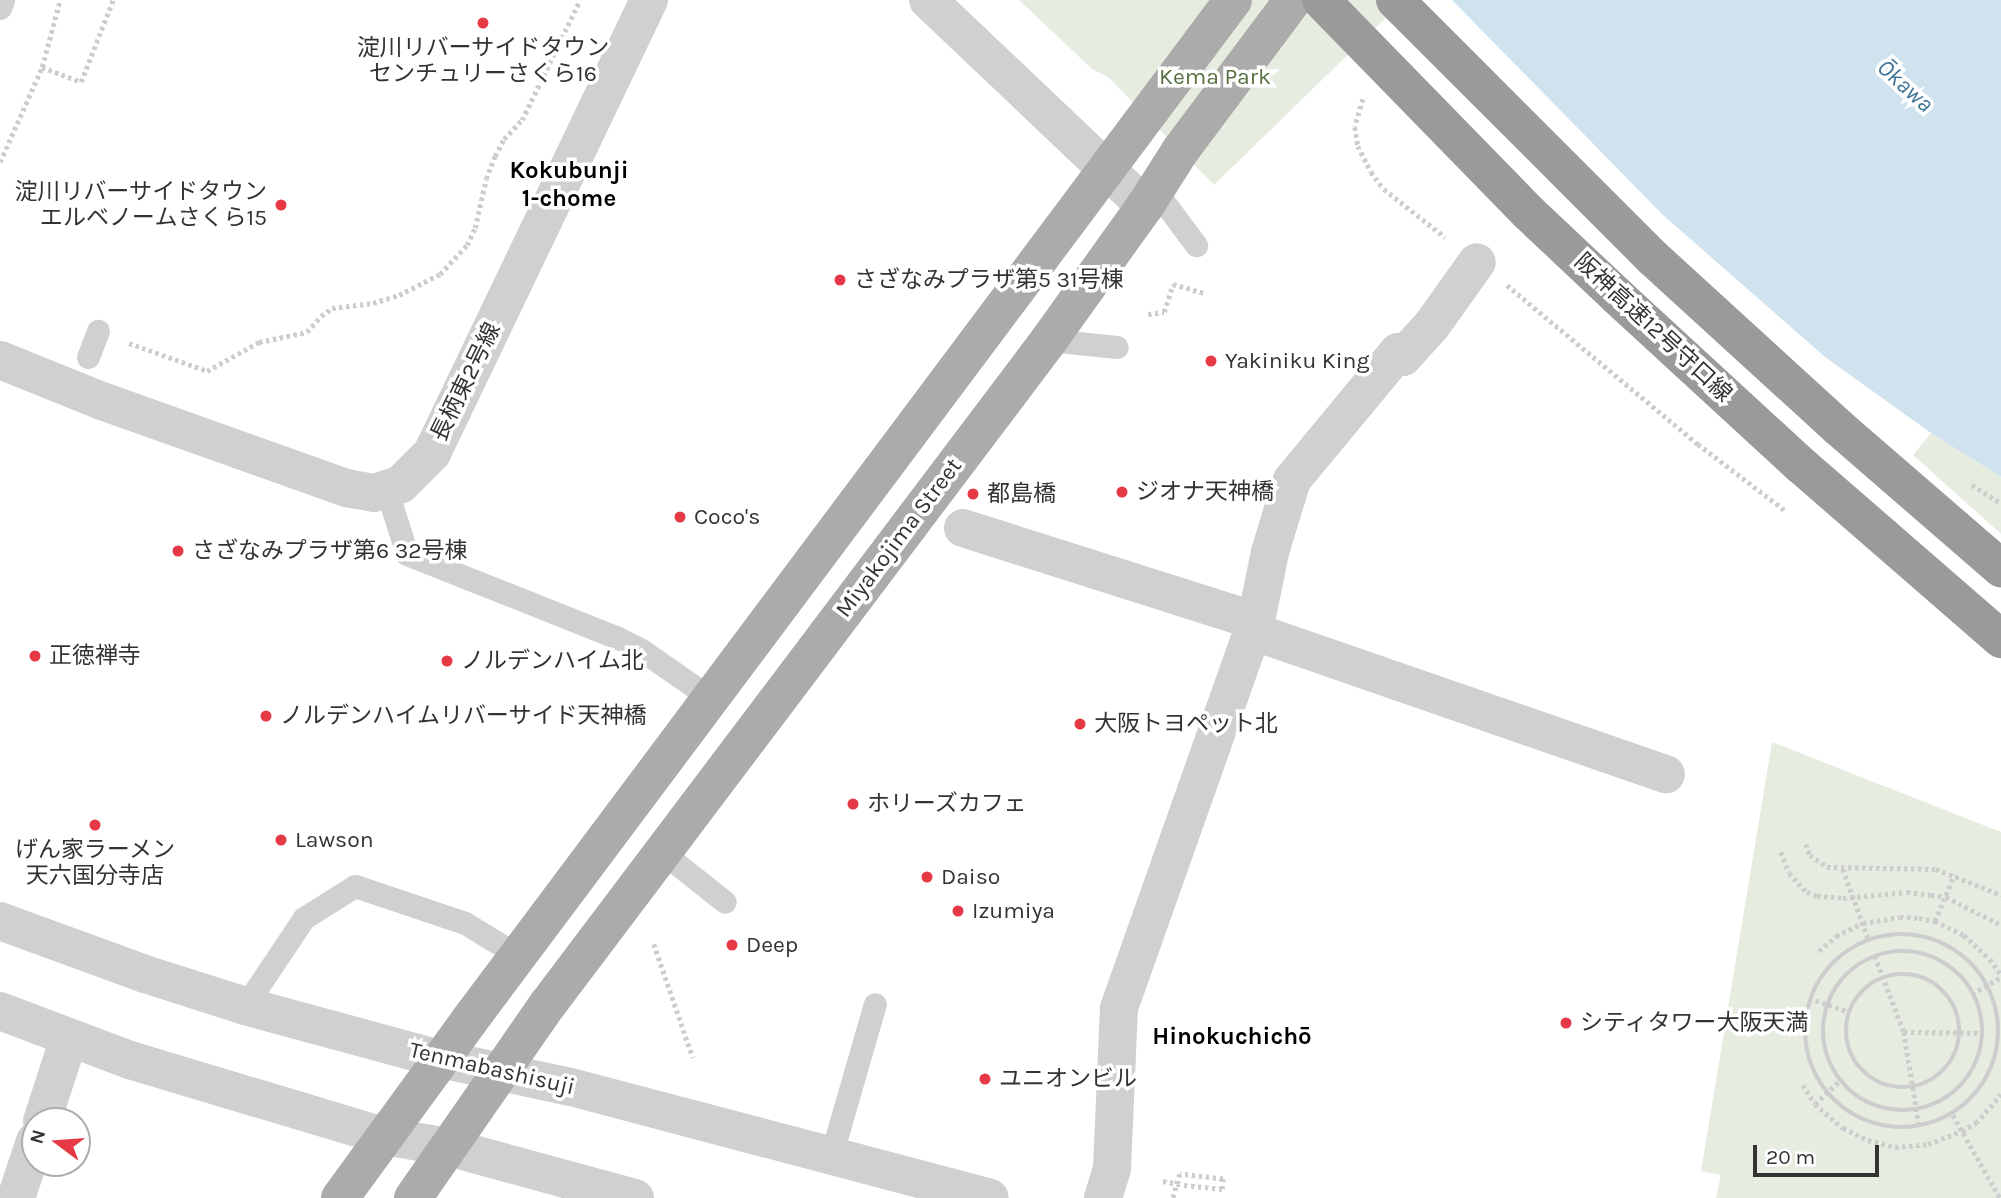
<!DOCTYPE html>
<html>
<head>
<meta charset="utf-8">
<style>
  body { margin:0 }
  #map { position:relative; width:2001px; height:1198px; overflow:hidden; background:#fff; font-family:Karla,"Noto Sans JP",sans-serif }
  div>[style] { position:absolute }
  .green>* { inset:0; background:#e6ecdf }
  .water>* { inset:0; background:#cfe2ee }
  .path>* { height:4.5px; margin-top:-2.25px; transform-origin:0; background:repeating-linear-gradient(90deg,#cdcdcd 0 3.5px,transparent 0 7px) }
  .path>.ring { margin:-2.25px; padding:0; box-sizing:content-box; background:none; border:4.5px solid #cdcdcd; border-radius:50% }
  .service>* { height:23px; margin:-11.5px; padding:0 11.5px; transform-origin:11.5px; border-radius:11.5px; background:#d0d0d0 }
  .minor>* { height:38px; margin:-19px; padding:0 19px; transform-origin:19px; border-radius:19px; background:#d0d0d0 }
  .tertiary>* { height:38px; margin:-19px; padding:0 19px; transform-origin:19px; border-radius:19px; background:#d0d0d0 }
  .primary>* { height:38px; margin:-19px; padding:0 19px; transform-origin:19px; border-radius:19px; background:#ababab }
  .motorway>* { height:38px; margin:-19px; padding:0 19px; transform-origin:19px; border-radius:19px; background:#9a9a9a }
  .dots>* { width:19px; height:19px; translate:-50% -50%; box-sizing:border-box; border:4px solid #fff; border-radius:50% }
  span { translate:-50% -50%; white-space:nowrap; text-align:center; line-height:1.15; -webkit-text-stroke:7px #fff; paint-order:stroke }
  .poi-label { font-size:23px; color:#333 }
  .right { translate:-100% -50%; text-align:right }
  .left { translate:0 -50%; text-align:left }
  .park-label { font-size:23px; color:#56703f }
  .street-label { font-size:23px; color:#333 }
  .water-label { font-size:24px; color:#3f7597; font-style:italic }
  .neighbourhood-label { font-size:24px; color:#000; font-weight:700 }
  .north { position:absolute; left:21px; top:1107px; width:70px; height:70px; box-sizing:border-box; background:#fff; border:2px solid #adadad; border-radius:50%; rotate:286deg; font-size:19px; font-weight:700; line-height:28px; text-align:center; color:#333 }
  .north::after { content:''; display:block; margin:auto; width:24px; height:32px; background:#e63946; clip-path:polygon(50% 0,100% 100%,50% 72%,0 100%) }
  .scale { position:absolute; left:1753px; top:1145px; width:126px; height:32px; box-sizing:border-box; border:4px solid #333; border-top:0; padding-left:9px; font-size:21px; line-height:24px; white-space:nowrap; color:#333; -webkit-text-stroke:5px #fff; paint-order:stroke }
</style>
</head>
<body>
<div id="map">
  <div class="green">
    <i style="clip-path:polygon(1019px 0,1404px 0,1214px 185px,1108px 77px,1092px 69px)"></i>
    <i style="clip-path:polygon(1931px 433px,2001px 477px,2001px 534px,1913px 455px)"></i>
    <i style="clip-path:polygon(1772px 742px,2001px 832px,2001px 1198px,1716px 1198px,1721px 1175px,1701px 1171px)"></i>
  </div>
  <div class="water">
    <i style="clip-path:polygon(1452px 0,2001px 0,2001px 477px,1931px 433px,1825px 357px,1663px 215px)"></i>
  </div>
  <div class="path">
    <i style="left:42px;top:67px;width:42px;rotate:21deg"></i>
    <i style="left:81px;top:82px;width:88px;rotate:-68.7deg"></i>
    <i style="left:1363px;top:99px;width:29px;rotate:106deg"></i>
    <i style="left:1355px;top:127px;width:19px;rotate:81deg"></i>
    <i style="left:1358px;top:146px;width:29px;rotate:63deg"></i>
    <i style="left:1371px;top:172px;width:21px;rotate:53deg"></i>
    <i style="left:1384px;top:189px;width:78px;rotate:38.2deg"></i>
    <i style="left:0;top:162px;width:104px;rotate:-66.1deg"></i>
    <i style="left:42px;top:67px;width:69px;rotate:-75deg"></i>
    <i style="left:1507px;top:285px;width:249px;rotate:39.8deg"></i>
    <i style="left:1698px;top:444px;width:111px;rotate:37.3deg"></i>
    <i style="left:1148px;top:314px;width:16px;rotate:-7deg"></i>
    <i style="left:1164px;top:312px;width:29px;rotate:-72deg"></i>
    <i style="left:1173px;top:284px;width:33px;rotate:16deg"></i>
    <i style="left:129px;top:343px;width:83px;rotate:19.7deg"></i>
    <i style="left:207px;top:371px;width:60px;rotate:-29.1deg"></i>
    <i style="left:259px;top:342px;width:49px;rotate:-11.8deg"></i>
    <i style="left:307px;top:332px;width:21px;rotate:-49deg"></i>
    <i style="left:321px;top:316px;width:14px;rotate:-36deg"></i>
    <i style="left:332px;top:308px;width:41px;rotate:-7deg"></i>
    <i style="left:373px;top:303px;width:27px;rotate:-17deg"></i>
    <i style="left:399px;top:295px;width:46px;rotate:-27.1deg"></i>
    <i style="left:440px;top:274px;width:40px;rotate:-47deg"></i>
    <i style="left:467px;top:245px;width:19px;rotate:-65deg"></i>
    <i style="left:475px;top:228px;width:50px;rotate:-77.3deg"></i>
    <i style="left:486px;top:179px;width:25px;rotate:-69deg"></i>
    <i style="left:495px;top:156px;width:19px;rotate:-62deg"></i>
    <i style="left:504px;top:139px;width:26px;rotate:-47deg"></i>
    <i style="left:522px;top:120px;width:133px;rotate:-64.2deg"></i>
    <i style="left:1972px;top:485px;width:34px;rotate:32deg"></i>
    <i style="left:1806px;top:844px;width:12px;rotate:70deg"></i>
    <i style="left:1810px;top:855px;width:21px;rotate:35deg"></i>
    <i style="left:1827px;top:867px;width:109px;rotate:1.1deg"></i>
    <i style="left:1936px;top:869px;width:70px;rotate:21.8deg"></i>
    <i style="left:1781px;top:852px;width:22px;rotate:69deg"></i>
    <i style="left:1789px;top:873px;width:26px;rotate:47deg"></i>
    <i style="left:1807px;top:892px;width:11px;rotate:22deg"></i>
    <i style="left:1817px;top:896px;width:26px;rotate:4deg"></i>
    <i style="left:1843px;top:898px;width:64px;rotate:-5.4deg"></i>
    <i style="left:1907px;top:892px;width:24px;rotate:7deg"></i>
    <i style="left:1931px;top:895px;width:15px;rotate:8deg"></i>
    <i style="left:1946px;top:897px;width:62px;rotate:27deg"></i>
    <i style="left:1843px;top:869px;width:77px;rotate:70.1deg"></i>
    <i style="left:1935px;top:921px;width:50px;rotate:-67.6deg"></i>
    <i class="ring" style="left:1805px;top:934px;width:189.5px;height:189.5px"></i>
    <i style="left:654px;top:944px;width:120px;rotate:71.1deg"></i>
    <i style="left:1819px;top:951px;width:23px;rotate:-41deg"></i>
    <i style="left:1836px;top:936px;width:30px;rotate:-26deg"></i>
    <i style="left:1863px;top:923px;width:37px;rotate:-9deg"></i>
    <i style="left:1900px;top:917px;width:19px;rotate:3deg"></i>
    <i style="left:1919px;top:918px;width:16px;rotate:11deg"></i>
    <i style="left:1935px;top:921px;width:32px;rotate:26deg"></i>
    <i style="left:1964px;top:935px;width:35px;rotate:43deg"></i>
    <i style="left:1990px;top:959px;width:19px;rotate:55deg"></i>
    <i class="ring" style="left:1823px;top:951px;width:155.5px;height:155.5px"></i>
    <i style="left:1875px;top:956px;width:81px;rotate:69.1deg"></i>
    <i style="left:1904px;top:1032px;width:95px;rotate:80.9deg"></i>
    <i class="ring" style="left:1846px;top:974px;width:109.5px;height:109.5px"></i>
    <i style="left:1972px;top:994px;width:34px;rotate:-30deg"></i>
    <i style="left:1809px;top:998px;width:42px;rotate:19.3deg"></i>
    <i style="left:1904px;top:1032px;width:80px;rotate:0.7deg"></i>
    <i style="left:1803px;top:1085px;width:22px;rotate:58deg"></i>
    <i style="left:1815px;top:1104px;width:37px;rotate:41deg"></i>
    <i style="left:1843px;top:1128px;width:28px;rotate:26deg"></i>
    <i style="left:1868px;top:1140px;width:28px;rotate:15deg"></i>
    <i style="left:1895px;top:1147px;width:33px;rotate:-5deg"></i>
    <i style="left:1928px;top:1144px;width:36px;rotate:-21deg"></i>
    <i style="left:1962px;top:1131px;width:16px;rotate:-30deg"></i>
    <i style="left:1976px;top:1123px;width:38px;rotate:-49deg"></i>
    <i style="left:1815px;top:1104px;width:35px;rotate:-43deg"></i>
    <i style="left:1953px;top:1115px;width:95px;rotate:60.5deg"></i>
    <i style="left:1163px;top:1181px;width:21px;rotate:11deg"></i>
    <i style="left:1184px;top:1185px;width:38px;rotate:6deg"></i>
    <i style="left:1222px;top:1189px;width:10px;rotate:-84deg"></i>
    <i style="left:1223px;top:1179px;width:43px;rotate:-173.4deg"></i>
    <i style="left:1180px;top:1174px;width:25px;rotate:106deg"></i>
  </div>
  <div class="service">
    <i style="left:0;top:8px;width:9px;rotate:-69deg"></i>
    <i style="left:1155px;top:190px;width:69px;rotate:53.3deg"></i>
    <i style="left:1049px;top:340px;width:68px;rotate:5.9deg"></i>
    <i style="left:88px;top:357px;width:28px;rotate:-69deg"></i>
    <i style="left:387px;top:491px;width:66px;rotate:72.4deg"></i>
    <i style="left:407px;top:554px;width:225px;rotate:21.7deg"></i>
    <i style="left:616px;top:637px;width:27px;rotate:27deg"></i>
    <i style="left:640px;top:649px;width:88px;rotate:34.8deg"></i>
    <i style="left:662px;top:852px;width:80px;rotate:38.4deg"></i>
    <i style="left:245px;top:1006px;width:106px;rotate:-56.2deg"></i>
    <i style="left:304px;top:918px;width:60px;rotate:-32.1deg"></i>
    <i style="left:355px;top:886px;width:116px;rotate:18.6deg"></i>
    <i style="left:465px;top:923px;width:63px;rotate:31.4deg"></i>
    <i style="left:831px;top:1156px;width:158px;rotate:-73.9deg"></i>
  </div>
  <div class="minor">
    <i style="left:0;top:360px;width:110px;rotate:21.9deg"></i>
    <i style="left:102px;top:401px;width:259px;rotate:19.6deg"></i>
    <i style="left:346px;top:488px;width:28px;rotate:10deg"></i>
    <i style="left:374px;top:493px;width:28px;rotate:-18deg"></i>
    <i style="left:401px;top:484px;width:44px;rotate:-45deg"></i>
    <i style="left:432px;top:453px;width:502px;rotate:-64.4deg"></i>
    <i style="left:963px;top:528px;width:307px;rotate:17.6deg"></i>
    <i style="left:1252px;top:631px;width:438px;rotate:19.1deg"></i>
    <i style="left:42px;top:1121px;width:87px;rotate:-72deg"></i>
    <i style="left:16px;top:1198px;width:60px;rotate:-71.6deg"></i>
    <i style="left:1103px;top:1198px;width:31px;rotate:-73deg"></i>
    <i style="left:1112px;top:1168px;width:160px;rotate:-87.5deg"></i>
    <i style="left:1119px;top:1008px;width:411px;rotate:-70.5deg"></i>
    <i style="left:1256px;top:621px;width:70px;rotate:-78.5deg"></i>
    <i style="left:1270px;top:552px;width:75px;rotate:-73deg"></i>
    <i style="left:1292px;top:480px;width:166px;rotate:-50.4deg"></i>
    <i style="left:1398px;top:352px;width:7px;rotate:45deg"></i>
    <i style="left:1403px;top:357px;width:43px;rotate:-47.8deg"></i>
    <i style="left:1432px;top:325px;width:77px;rotate:-54.5deg"></i>
  </div>
  <div class="tertiary">
    <i style="left:928px;top:0;width:299px;rotate:43.5deg"></i>
    <i style="left:0;top:921px;width:154px;rotate:20.1deg"></i>
    <i style="left:145px;top:974px;width:105px;rotate:17.7deg"></i>
    <i style="left:245px;top:1006px;width:202px;rotate:15.2deg"></i>
    <i style="left:440px;top:1059px;width:134px;rotate:12.1deg"></i>
    <i style="left:571px;top:1087px;width:433px;rotate:14.8deg"></i>
    <i style="left:0;top:1011px;width:139px;rotate:20.7deg"></i>
    <i style="left:130px;top:1060px;width:265px;rotate:16.7deg"></i>
    <i style="left:384px;top:1136px;width:65px;rotate:9.8deg"></i>
    <i style="left:448px;top:1147px;width:194px;rotate:15.3deg"></i>
  </div>
  <div class="primary">
    <i style="left:340px;top:1198px;width:219px;rotate:-53.9deg"></i>
    <i style="left:469px;top:1021px;width:1275px;rotate:-53.19deg"></i>
    <i style="left:413px;top:1198px;width:236px;rotate:-55.2deg"></i>
    <i style="left:548px;top:1004px;width:832px;rotate:-52.96deg"></i>
    <i style="left:1049px;top:340px;width:165px;rotate:-54.4deg"></i>
    <i style="left:1145px;top:206px;width:65px;rotate:-57.5deg"></i>
    <i style="left:1180px;top:151px;width:189px;rotate:-53.2deg"></i>
  </div>
  <div class="motorway">
    <i style="left:1321px;top:0;width:298px;rotate:45.7deg"></i>
    <i style="left:1529px;top:213px;width:122px;rotate:43.3deg"></i>
    <i style="left:1618px;top:297px;width:250px;rotate:42.6deg"></i>
    <i style="left:1802px;top:466px;width:264px;rotate:41deg"></i>
    <i style="left:1395px;top:0;width:365px;rotate:45deg"></i>
    <i style="left:1653px;top:258px;width:251px;rotate:42.4deg"></i>
    <i style="left:1838px;top:427px;width:216px;rotate:40.9deg"></i>
  </div>
  <div class="dots">
    <i style="left:483px;top:23px;background:#e63946"></i>
    <i style="left:281px;top:205px;background:#e63946"></i>
    <i style="left:840px;top:280px;background:#e63946"></i>
    <i style="left:1211px;top:361px;background:#e63946"></i>
    <i style="left:1122px;top:492px;background:#e63946"></i>
    <i style="left:973px;top:494px;background:#e63946"></i>
    <i style="left:680px;top:517px;background:#e63946"></i>
    <i style="left:178px;top:551px;background:#e63946"></i>
    <i style="left:35px;top:656px;background:#e63946"></i>
    <i style="left:447px;top:661px;background:#e63946"></i>
    <i style="left:266px;top:716px;background:#e63946"></i>
    <i style="left:1080px;top:724px;background:#e63946"></i>
    <i style="left:853px;top:804px;background:#e63946"></i>
    <i style="left:95px;top:825px;background:#e63946"></i>
    <i style="left:281px;top:840px;background:#e63946"></i>
    <i style="left:927px;top:877px;background:#e63946"></i>
    <i style="left:958px;top:911px;background:#e63946"></i>
    <i style="left:732px;top:945px;background:#e63946"></i>
    <i style="left:1566px;top:1023px;background:#e63946"></i>
    <i style="left:985px;top:1079px;background:#e63946"></i>
  </div>
  <div class="poi-label">
    <span style="left:483px;top:61px">淀川リバーサイドタウン<br>センチュリーさくら16</span>
    <span class="right" style="left:267px;top:205px">淀川リバーサイドタウン<br>エルベノームさくら15</span>
    <span class="left" style="left:854px;top:280px">さざなみプラザ第5 31号棟</span>
    <span class="left" style="left:1225px;top:361px">Yakiniku King</span>
    <span class="left" style="left:1136px;top:492px">ジオナ天神橋</span>
    <span class="left" style="left:987px;top:494px">都島橋</span>
    <span class="left" style="left:694px;top:517px">Coco's</span>
    <span class="left" style="left:192px;top:551px">さざなみプラザ第6 32号棟</span>
    <span class="left" style="left:49px;top:656px">正徳禅寺</span>
    <span class="left" style="left:461px;top:661px">ノルデンハイム北</span>
    <span class="left" style="left:280px;top:716px">ノルデンハイムリバーサイド天神橋</span>
    <span class="left" style="left:1094px;top:724px">大阪トヨペット北</span>
    <span class="left" style="left:867px;top:804px">ホリーズカフェ</span>
    <span class="left" style="left:295px;top:840px">Lawson</span>
    <span style="left:95px;top:863px">げん家ラーメン<br>天六国分寺店</span>
    <span class="left" style="left:941px;top:877px">Daiso</span>
    <span class="left" style="left:972px;top:911px">Izumiya</span>
    <span class="left" style="left:746px;top:945px">Deep</span>
    <span class="left" style="left:1580px;top:1023px">シティタワー大阪天満</span>
    <span class="left" style="left:999px;top:1079px">ユニオンビル</span>
  </div>
  <div class="park-label">
    <span style="left:1215px;top:77px">Kema Park</span>
  </div>
  <div class="street-label">
    <span style="left:1653px;top:328px;rotate:43deg">阪神高速12号守口線</span>
    <span style="left:466px;top:382px;rotate:-64deg">長柄東2号線</span>
    <span style="left:899px;top:538px;rotate:-53deg">Miyakojima Street</span>
    <span style="left:492px;top:1069px;rotate:13deg">Tenmabashisuji</span>
  </div>
  <div class="water-label">
    <span style="left:1905px;top:86px;rotate:42deg">Ōkawa</span>
  </div>
  <div class="neighbourhood-label">
    <span style="left:569px;top:185px">Kokubunji<br>1-chome</span>
    <span style="left:1232px;top:1037px">Hinokuchichō</span>
  </div>
  <div class="north">N</div>
  <div class="scale">20 m</div>
</div>
</body>
</html>
